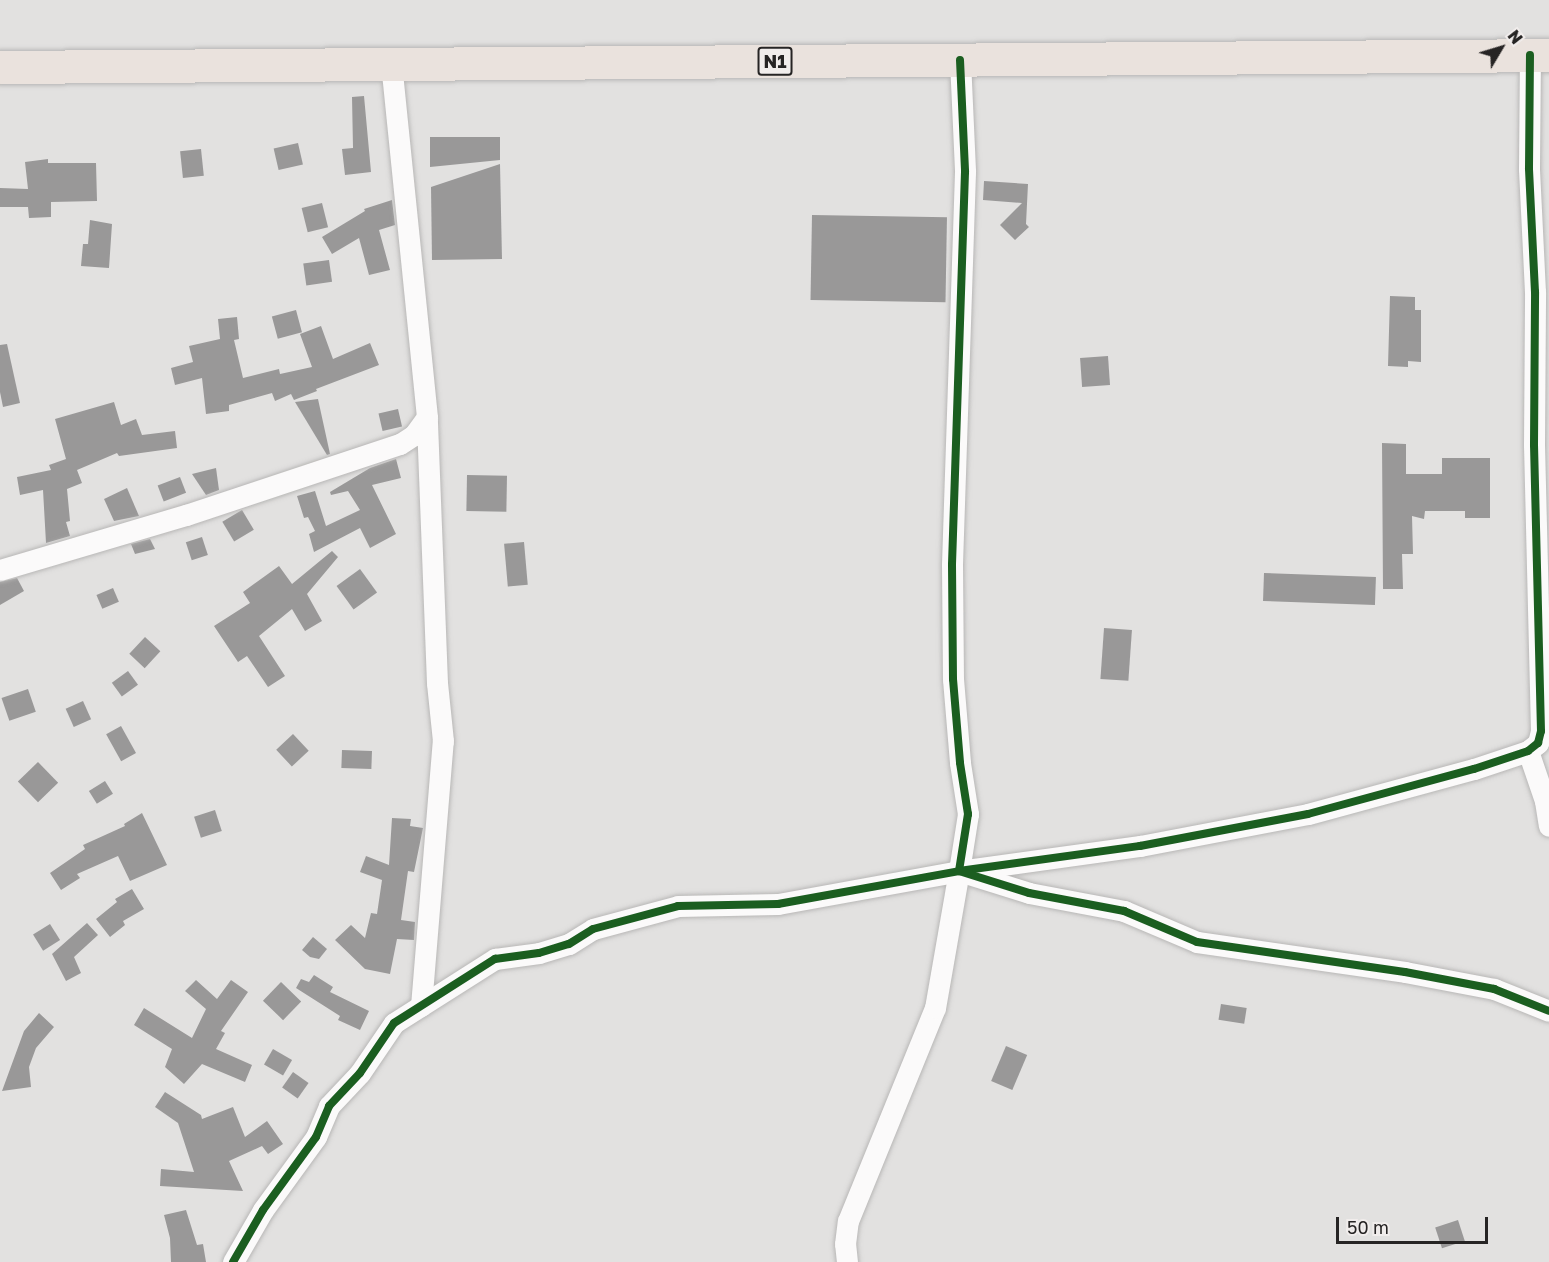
<!DOCTYPE html>
<html>
<head>
<meta charset="utf-8">
<style>
  body { margin:0 }
  #map { position:relative; width:1549px; height:1262px; overflow:hidden; background:#e2e1e0; font-family:"Golos Text",sans-serif }
  div>[style] { position:absolute }
  .building>* { inset:0; background:#999898; transform-origin:0 0 }
  .roads { filter:drop-shadow(0 0 2px #b8b7b6) drop-shadow(0 0 2px #b8b7b6) }
  .street>* { height:21px; margin:-10.5px; padding:0 10.5px; transform-origin:10.5px; border-radius:10.5px; background:#fbfafa }
  .highway>* { height:33px; margin:-16.5px; padding:0 16.5px; transform-origin:16.5px; border-radius:16.5px; background:#eae2dd }
  .cycleway>* { height:8px; margin:-4px; padding:0 4px; transform-origin:4px; border-radius:4px; background:#1b5e20 }
  span { translate:-50% -50%; white-space:nowrap; text-align:center; line-height:1.15; -webkit-text-stroke:6px #f1edec; paint-order:stroke }
  .shield-label span { padding:2px 4px; background:#f1edec; border:2px solid; border-radius:4px; -webkit-text-stroke-width:0 }
  .shield-label { font-size:18px; color:#262424; font-weight:700 }
  .north { position:absolute; left:1471px; top:18px; width:60px; height:60px; -webkit-text-stroke:4px #f1edec; paint-order:stroke; rotate:52deg; font-size:16px; font-weight:700; line-height:24px; text-align:center; color:#262424 }
  .north::after { content:''; display:block; margin:auto; width:21px; height:27px; background:#262424; clip-path:polygon(50% 0,100% 100%,50% 72%,0 100%) }
  .scale { position:absolute; left:1336px; top:1217px; width:152px; height:27px; box-sizing:border-box; border:3px solid #262424; border-top:0; padding-left:8px; font-size:18px; line-height:21px; white-space:nowrap; color:#262424; -webkit-text-stroke:4px #f1edec; paint-order:stroke }
</style>
</head>
<body>
<div id="map">
  <div class="building">
    <i style="clip-path:polygon(364px 96px,371px 172px,345px 175px,342px 149px,353px 148px,352px 97px)"></i>
    <i style="clip-path:polygon(430px 137px,500px 137px,500px 160px,430px 167px)"></i>
    <i style="left:298px;top:143px;width:22px;height:25px;rotate:77deg"></i>
    <i style="left:201px;top:149px;width:27px;height:21px;rotate:84deg"></i>
    <i style="clip-path:polygon(48px 159px,48px 163px,96px 163px,97px 201px,51px 202px,51px 217px,29px 218px,28px 207px,0 207px,0 188px,28px 189px,25px 162px)"></i>
    <i style="clip-path:polygon(500px 164px,502px 259px,432px 260px,431px 187px)"></i>
    <i style="clip-path:polygon(984px 181px,1028px 184px,1026px 224px,1029px 227px,1015px 240px,1000px 225px,1022px 203px,983px 200px)"></i>
    <i style="clip-path:polygon(392px 200px,395px 225px,379px 230px,390px 270px,369px 275px,359px 238px,332px 254px,322px 237px,365px 211px,364px 209px)"></i>
    <i style="left:322px;top:203px;width:25px;height:21px;rotate:76deg"></i>
    <i style="left:812px;top:215px;width:135px;height:85px;rotate:1deg"></i>
    <i style="clip-path:polygon(90px 220px,112px 224px,109px 268px,81px 266px,83px 244px,88px 244px)"></i>
    <i style="left:329px;top:260px;width:22px;height:26px;rotate:82deg"></i>
    <i style="clip-path:polygon(1390px 296px,1415px 297px,1415px 310px,1421px 310px,1421px 362px,1408px 361px,1408px 367px,1388px 366px)"></i>
    <i style="left:296px;top:310px;width:23px;height:25px;rotate:75deg"></i>
    <i style="clip-path:polygon(237px 317px,239px 339px,234px 340px,243px 378px,279px 369px,280px 374px,312px 367px,300px 334px,321px 326px,333px 359px,370px 343px,379px 365px,316px 389px,317px 391px,294px 400px,291px 394px,275px 401px,272px 393px,229px 405px,229px 411px,206px 414px,202px 378px,175px 385px,171px 368px,193px 362px,189px 346px,220px 339px,218px 319px)"></i>
    <i style="clip-path:polygon(7px 344px,20px 403px,3px 407px,0 392px,0 345px)"></i>
    <i style="left:1108px;top:356px;width:29px;height:28px;rotate:86deg"></i>
    <i style="clip-path:polygon(318px 399px,330px 454px,327px 455px,295px 402px)"></i>
    <i style="clip-path:polygon(114px 402px,121px 425px,136px 419px,142px 435px,175px 431px,177px 448px,119px 456px,117px 453px,77px 470px,82px 483px,67px 489px,70px 521px,66px 522px,70px 536px,46px 543px,43px 490px,20px 495px,17px 477px,51px 470px,49px 465px,66px 459px,55px 419px)"></i>
    <i style="left:398px;top:409px;width:18px;height:20px;rotate:77deg"></i>
    <i style="clip-path:polygon(1382px 443px,1406px 444px,1406px 474px,1442px 474px,1442px 458px,1490px 458px,1490px 518px,1465px 518px,1465px 511px,1425px 511px,1424px 519px,1412px 516px,1413px 554px,1402px 554px,1403px 589px,1383px 589px)"></i>
    <i style="clip-path:polygon(396px 459px,401px 478px,372px 485px,396px 534px,370px 548px,360px 528px,314px 552px,309px 534px,315px 531px,308px 517px,304px 518px,297px 496px,315px 491px,326px 526px,360px 510px,348px 491px,331px 495px,330px 492px,370px 468px)"></i>
    <i style="clip-path:polygon(216px 468px,219px 490px,206px 495px,192px 474px)"></i>
    <i style="left:467px;top:475px;width:40px;height:36px;rotate:1deg"></i>
    <i style="left:180px;top:477px;width:17px;height:24px;rotate:69deg"></i>
    <i style="clip-path:polygon(127px 488px,139px 516px,114px 521px,104px 499px)"></i>
    <i style="left:242px;top:510px;width:23px;height:23px;rotate:59deg"></i>
    <i style="left:202px;top:537px;width:19px;height:17px;rotate:72deg"></i>
    <i style="clip-path:polygon(150px 539px,155px 549px,135px 554px,131px 544px)"></i>
    <i style="left:524px;top:542px;width:43px;height:20px;rotate:85deg"></i>
    <i style="clip-path:polygon(332px 551px,338px 557px,307px 594px,322px 621px,305px 631px,292px 609px,259px 636px,285px 676px,268px 687px,247px 656px,238px 662px,214px 626px,250px 603px,243px 592px,279px 566px,292px 584px)"></i>
    <i style="left:360px;top:569px;width:29px;height:29px;rotate:54deg"></i>
    <i style="left:1264px;top:573px;width:112px;height:28px;rotate:2deg"></i>
    <i style="clip-path:polygon(17px 578px,24px 591px,0 605px,0 582px)"></i>
    <i style="left:113px;top:588px;width:15px;height:18px;rotate:67deg"></i>
    <i style="left:1104px;top:628px;width:28px;height:51px;rotate:4deg"></i>
    <i style="left:145px;top:637px;width:21px;height:23px;rotate:43deg"></i>
    <i style="left:128px;top:671px;width:17px;height:20px;rotate:54deg"></i>
    <i style="left:28px;top:689px;width:24px;height:28px;rotate:71deg"></i>
    <i style="left:83px;top:701px;width:20px;height:19px;rotate:66deg"></i>
    <i style="left:121px;top:726px;width:31px;height:17px;rotate:61deg"></i>
    <i style="left:293px;top:734px;width:23px;height:23px;rotate:47deg"></i>
    <i style="left:342px;top:750px;width:30px;height:18px;rotate:2deg"></i>
    <i style="left:38px;top:762px;width:29px;height:28px;rotate:46deg"></i>
    <i style="left:105px;top:781px;width:15px;height:19px;rotate:58deg"></i>
    <i style="left:215px;top:810px;width:22px;height:22px;rotate:72deg"></i>
    <i style="clip-path:polygon(142px 813px,167px 865px,130px 881px,118px 856px,77px 874px,80px 878px,61px 890px,50px 873px,85px 849px,83px 845px,125px 826px,124px 824px)"></i>
    <i style="clip-path:polygon(392px 818px,411px 819px,410px 826px,423px 828px,414px 872px,408px 871px,401px 920px,415px 922px,414px 940px,397px 939px,390px 974px,365px 969px,335px 940px,351px 925px,365px 938px,371px 913px,377px 914px,382px 880px,360px 872px,366px 856px,389px 865px)"></i>
    <i style="clip-path:polygon(132px 889px,144px 909px,123px 921px,125px 925px,110px 937px,96px 919px,117px 902px,115px 899px)"></i>
    <i style="clip-path:polygon(87px 923px,98px 935px,74px 957px,81px 973px,66px 981px,52px 954px)"></i>
    <i style="left:50px;top:924px;width:19px;height:20px;rotate:58deg"></i>
    <i style="clip-path:polygon(313px 937px,327px 949px,319px 959px,310px 957px,302px 950px)"></i>
    <i style="clip-path:polygon(314px 975px,333px 987px,330px 992px,369px 1011px,360px 1030px,338px 1020px,340px 1016px,296px 988px,301px 979px,309px 982px)"></i>
    <i style="clip-path:polygon(196px 980px,217px 999px,231px 980px,248px 992px,221px 1031px,225px 1033px,216px 1049px,252px 1065px,245px 1082px,202px 1064px,184px 1084px,165px 1067px,172px 1049px,134px 1025px,144px 1008px,192px 1038px,206px 1009px,185px 991px)"></i>
    <i style="left:281px;top:982px;width:28px;height:26px;rotate:44deg"></i>
    <i style="left:1221px;top:1004px;width:26px;height:16px;rotate:9deg"></i>
    <i style="clip-path:polygon(39px 1013px,54px 1027px,36px 1048px,29px 1067px,31px 1087px,2px 1091px,24px 1031px)"></i>
    <i style="left:1006px;top:1046px;width:23px;height:38px;rotate:23deg"></i>
    <i style="left:273px;top:1049px;width:22px;height:18px;rotate:30deg"></i>
    <i style="left:293px;top:1072px;width:19px;height:19px;rotate:35deg"></i>
    <i style="clip-path:polygon(165px 1092px,201px 1115px,202px 1119px,233px 1107px,245px 1137px,267px 1121px,283px 1144px,268px 1154px,262px 1146px,229px 1161px,243px 1191px,160px 1186px,161px 1169px,194px 1172px,178px 1123px,155px 1107px)"></i>
    <i style="clip-path:polygon(186px 1210px,197px 1245px,203px 1244px,206px 1262px,171px 1262px,170px 1238px,164px 1215px)"></i>
    <i style="left:1458px;top:1220px;width:22px;height:24px;rotate:72deg"></i>
  </div>
  <div class="roads">
    <div class="street">
      <i style="left:960px;top:60px;width:112px;rotate:87.4deg"></i>
      <i style="left:965px;top:172px;width:393px;rotate:91.9deg"></i>
      <i style="left:952px;top:565px;width:114px;rotate:89.5deg"></i>
      <i style="left:953px;top:679px;width:84px;rotate:85.2deg"></i>
      <i style="left:960px;top:763px;width:52px;rotate:81.1deg"></i>
      <i style="left:968px;top:814px;width:58px;rotate:99deg"></i>
      <i style="left:959px;top:871px;width:183px;rotate:-7.9deg"></i>
      <i style="left:1140px;top:846px;width:171px;rotate:-10.8deg"></i>
      <i style="left:1308px;top:814px;width:172px;rotate:-15.2deg"></i>
      <i style="left:1474px;top:769px;width:57px;rotate:-18.4deg"></i>
      <i style="left:1528px;top:751px;width:13px;rotate:-39deg"></i>
      <i style="left:1538px;top:743px;width:12px;rotate:-76deg"></i>
      <i style="left:1541px;top:731px;width:286px;rotate:-91.4deg"></i>
      <i style="left:1534px;top:445px;width:153px;rotate:-89.6deg"></i>
      <i style="left:1535px;top:292px;width:124px;rotate:-92.8deg"></i>
      <i style="left:1529px;top:168px;width:113px;rotate:-89.5deg"></i>
      <i style="left:0;top:570px;width:194px;rotate:-16.5deg"></i>
      <i style="left:186px;top:515px;width:225px;rotate:-18.4deg"></i>
      <i style="left:400px;top:444px;width:17px;rotate:-33deg"></i>
      <i style="left:414px;top:435px;width:22px;rotate:-54deg"></i>
      <i style="left:427px;top:417px;width:355px;rotate:-95.8deg"></i>
      <i style="left:1528px;top:751px;width:53px;rotate:71.2deg"></i>
      <i style="left:1545px;top:801px;width:25px;rotate:81deg"></i>
      <i style="left:421px;top:1006px;width:266px;rotate:-85.3deg"></i>
      <i style="left:443px;top:741px;width:58px;rotate:-95.9deg"></i>
      <i style="left:437px;top:683px;width:266px;rotate:-92.2deg"></i>
      <i style="left:233px;top:1262px;width:60px;rotate:-60deg"></i>
      <i style="left:263px;top:1210px;width:90px;rotate:-54deg"></i>
      <i style="left:316px;top:1137px;width:34px;rotate:-67deg"></i>
      <i style="left:329px;top:1106px;width:45px;rotate:-46.8deg"></i>
      <i style="left:360px;top:1073px;width:60px;rotate:-55.8deg"></i>
      <i style="left:394px;top:1023px;width:120px;rotate:-32.4deg"></i>
      <i style="left:495px;top:959px;width:44px;rotate:-7.8deg"></i>
      <i style="left:539px;top:953px;width:31px;rotate:-17deg"></i>
      <i style="left:569px;top:944px;width:28px;rotate:-32deg"></i>
      <i style="left:593px;top:929px;width:88px;rotate:-15.1deg"></i>
      <i style="left:678px;top:906px;width:100px;rotate:-1.1deg"></i>
      <i style="left:778px;top:904px;width:184px;rotate:-10.3deg"></i>
      <i style="left:959px;top:871px;width:73px;rotate:17.4deg"></i>
      <i style="left:1029px;top:893px;width:97px;rotate:10.7deg"></i>
      <i style="left:1124px;top:911px;width:79px;rotate:23deg"></i>
      <i style="left:1197px;top:942px;width:210px;rotate:8.2deg"></i>
      <i style="left:1405px;top:972px;width:91px;rotate:10.8deg"></i>
      <i style="left:1494px;top:989px;width:59px;rotate:21.8deg"></i>
      <i style="left:847px;top:1262px;width:18px;rotate:-96deg"></i>
      <i style="left:845px;top:1244px;width:23px;rotate:-83deg"></i>
      <i style="left:848px;top:1221px;width:230px;rotate:-67.8deg"></i>
      <i style="left:935px;top:1008px;width:139px;rotate:-80.1deg"></i>
    </div>
    <div class="highway">
      <i style="left:0;top:67px;width:1549px;rotate:-0.44deg"></i>
    </div>
  </div>
  <div class="cycleway">
    <i style="left:960px;top:60px;width:112px;rotate:87.4deg"></i>
    <i style="left:965px;top:172px;width:393px;rotate:91.9deg"></i>
    <i style="left:952px;top:565px;width:114px;rotate:89.5deg"></i>
    <i style="left:953px;top:679px;width:84px;rotate:85.2deg"></i>
    <i style="left:960px;top:763px;width:52px;rotate:81.1deg"></i>
    <i style="left:968px;top:814px;width:58px;rotate:99deg"></i>
    <i style="left:959px;top:871px;width:183px;rotate:-7.9deg"></i>
    <i style="left:1140px;top:846px;width:171px;rotate:-10.8deg"></i>
    <i style="left:1308px;top:814px;width:172px;rotate:-15.2deg"></i>
    <i style="left:1474px;top:769px;width:57px;rotate:-18.4deg"></i>
    <i style="left:1528px;top:751px;width:13px;rotate:-39deg"></i>
    <i style="left:1538px;top:743px;width:12px;rotate:-76deg"></i>
    <i style="left:1541px;top:731px;width:286px;rotate:-91.4deg"></i>
    <i style="left:1534px;top:445px;width:153px;rotate:-89.6deg"></i>
    <i style="left:1535px;top:292px;width:124px;rotate:-92.8deg"></i>
    <i style="left:1529px;top:168px;width:113px;rotate:-89.5deg"></i>
    <i style="left:233px;top:1262px;width:60px;rotate:-60deg"></i>
    <i style="left:263px;top:1210px;width:90px;rotate:-54deg"></i>
    <i style="left:316px;top:1137px;width:34px;rotate:-67deg"></i>
    <i style="left:329px;top:1106px;width:45px;rotate:-46.8deg"></i>
    <i style="left:360px;top:1073px;width:60px;rotate:-55.8deg"></i>
    <i style="left:394px;top:1023px;width:120px;rotate:-32.4deg"></i>
    <i style="left:495px;top:959px;width:44px;rotate:-7.8deg"></i>
    <i style="left:539px;top:953px;width:31px;rotate:-17deg"></i>
    <i style="left:569px;top:944px;width:28px;rotate:-32deg"></i>
    <i style="left:593px;top:929px;width:88px;rotate:-15.1deg"></i>
    <i style="left:678px;top:906px;width:100px;rotate:-1.1deg"></i>
    <i style="left:778px;top:904px;width:184px;rotate:-10.3deg"></i>
    <i style="left:959px;top:871px;width:73px;rotate:17.4deg"></i>
    <i style="left:1029px;top:893px;width:97px;rotate:10.7deg"></i>
    <i style="left:1124px;top:911px;width:79px;rotate:23deg"></i>
    <i style="left:1197px;top:942px;width:210px;rotate:8.2deg"></i>
    <i style="left:1405px;top:972px;width:91px;rotate:10.8deg"></i>
    <i style="left:1494px;top:989px;width:59px;rotate:21.8deg"></i>
  </div>
  <div class="shield-label">
    <span style="left:775px;top:61px">N1</span>
  </div>
  <div class="north">N</div>
  <div class="scale">50 m</div>
</div>
</body>
</html>
